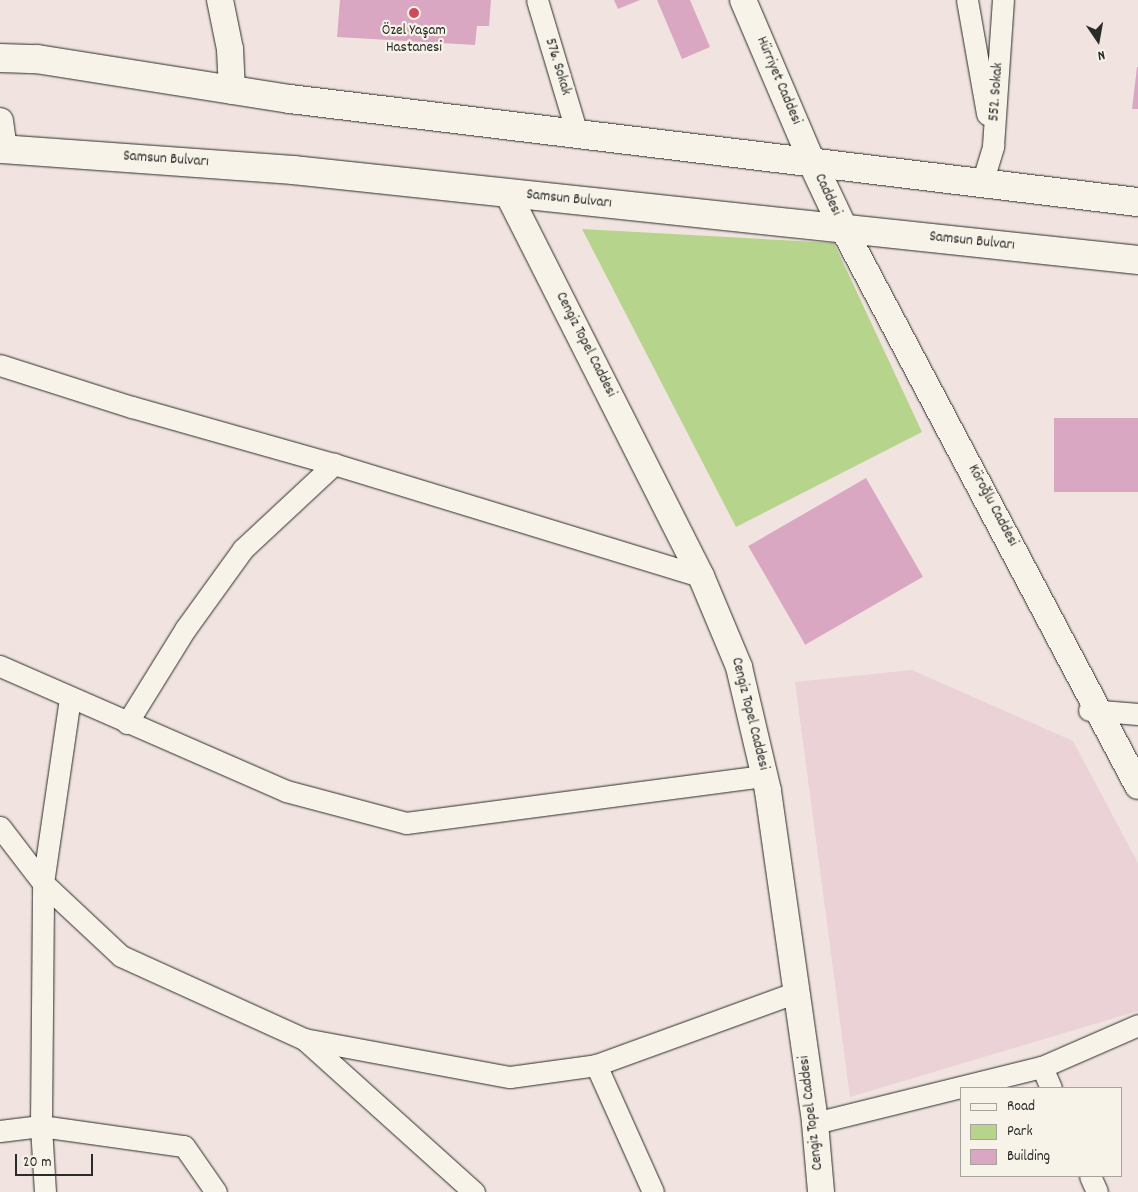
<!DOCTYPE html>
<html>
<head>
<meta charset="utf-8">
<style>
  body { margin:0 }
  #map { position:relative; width:1138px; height:1192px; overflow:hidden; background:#f1e4e0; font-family:Dekko,sans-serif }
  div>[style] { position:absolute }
  .built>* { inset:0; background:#ead2d7 }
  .green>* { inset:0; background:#b7d48c }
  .building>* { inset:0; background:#daa7c2; transform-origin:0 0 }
  .roads { filter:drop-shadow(0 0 1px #2b2b2b) drop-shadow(0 0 1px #2b2b2b) }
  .minor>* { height:21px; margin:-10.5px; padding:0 10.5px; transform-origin:10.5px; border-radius:10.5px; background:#f7f3e8 }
  .tertiary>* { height:26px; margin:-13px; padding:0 13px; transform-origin:13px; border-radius:13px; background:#f7f3e8 }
  .primary>* { height:28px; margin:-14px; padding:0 14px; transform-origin:14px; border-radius:14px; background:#f7f3e8 }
  .dots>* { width:14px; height:14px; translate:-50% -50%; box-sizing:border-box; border:2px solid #f7f3e8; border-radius:50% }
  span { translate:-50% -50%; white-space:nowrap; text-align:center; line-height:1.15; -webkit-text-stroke:4.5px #f7f3e8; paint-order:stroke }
  .poi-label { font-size:15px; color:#2b2b2b }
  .street-label { font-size:15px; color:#2b2b2b }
  .legend { position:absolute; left:960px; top:1087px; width:162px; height:90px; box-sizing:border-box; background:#f7f3e8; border:1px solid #a5a39c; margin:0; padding:6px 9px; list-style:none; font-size:15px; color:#2b2b2b }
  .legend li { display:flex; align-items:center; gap:10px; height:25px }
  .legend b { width:25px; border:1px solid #a5a39c }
  .north { position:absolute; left:1073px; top:15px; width:50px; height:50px; -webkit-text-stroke:4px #f7f3e8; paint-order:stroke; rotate:168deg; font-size:14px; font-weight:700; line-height:20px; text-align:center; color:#2b2b2b }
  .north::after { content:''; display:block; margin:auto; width:18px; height:22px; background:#2b2b2b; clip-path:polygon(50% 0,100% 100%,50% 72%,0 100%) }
  .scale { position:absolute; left:15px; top:1154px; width:78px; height:22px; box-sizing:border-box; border:2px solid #2b2b2b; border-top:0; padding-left:6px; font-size:15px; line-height:18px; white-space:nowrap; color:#2b2b2b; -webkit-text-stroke:4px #f7f3e8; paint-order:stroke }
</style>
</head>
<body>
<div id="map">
  <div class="built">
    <i style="clip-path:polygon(912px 670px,1073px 741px,1138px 863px,1138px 1011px,850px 1097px,795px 682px)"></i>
  </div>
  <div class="green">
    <i style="clip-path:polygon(582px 229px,834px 243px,922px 432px,736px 527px)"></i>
  </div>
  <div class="building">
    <i style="clip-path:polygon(340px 0,491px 0,489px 26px,477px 26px,475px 45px,337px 37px)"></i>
    <i style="clip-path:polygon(614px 0,640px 0,618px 9px)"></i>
    <i style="clip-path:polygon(657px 0,690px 0,710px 47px,682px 59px)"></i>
    <i style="clip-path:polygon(1137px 67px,1138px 67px,1138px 109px,1132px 109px)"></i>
    <i style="left:1138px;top:418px;width:74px;height:84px;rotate:90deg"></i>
    <i style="left:866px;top:478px;width:114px;height:136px;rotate:60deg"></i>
  </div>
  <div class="roads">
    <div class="minor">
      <i style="left:537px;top:0;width:139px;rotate:73.3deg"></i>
      <i style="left:967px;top:0;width:116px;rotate:80deg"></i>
      <i style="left:982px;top:183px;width:39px;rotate:-73deg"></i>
      <i style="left:993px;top:146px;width:146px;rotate:-86.1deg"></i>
      <i style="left:0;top:365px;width:139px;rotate:17.7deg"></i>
      <i style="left:132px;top:407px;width:210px;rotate:15.8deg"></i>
      <i style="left:334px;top:464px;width:384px;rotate:17deg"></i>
      <i style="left:0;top:666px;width:312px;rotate:23.6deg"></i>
      <i style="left:286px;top:791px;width:124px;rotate:14.9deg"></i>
      <i style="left:406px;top:823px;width:362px;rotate:-7.5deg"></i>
      <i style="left:1089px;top:710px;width:49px;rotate:4.7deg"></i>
      <i style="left:127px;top:723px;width:112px;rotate:-58.2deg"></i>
      <i style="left:186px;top:628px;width:97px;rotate:-54.2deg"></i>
      <i style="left:243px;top:549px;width:125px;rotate:-43deg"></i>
      <i style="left:0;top:827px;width:71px;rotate:52.5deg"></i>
      <i style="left:43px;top:883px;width:107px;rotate:43.1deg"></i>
      <i style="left:121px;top:956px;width:201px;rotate:24.4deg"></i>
      <i style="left:304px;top:1039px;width:229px;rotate:42deg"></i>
      <i style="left:304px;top:1039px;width:209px;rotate:10.5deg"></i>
      <i style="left:510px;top:1077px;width:87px;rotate:-7.9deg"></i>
      <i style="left:596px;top:1065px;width:214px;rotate:-20deg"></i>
      <i style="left:596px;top:1065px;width:139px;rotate:65.8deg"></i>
      <i style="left:1042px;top:1067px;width:23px;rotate:67deg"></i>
      <i style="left:815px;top:1123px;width:234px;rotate:-13.9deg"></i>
      <i style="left:1042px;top:1067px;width:105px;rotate:-23.6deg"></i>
      <i style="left:0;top:1131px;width:41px;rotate:-7deg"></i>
      <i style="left:41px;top:1126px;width:144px;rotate:8deg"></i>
      <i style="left:184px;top:1146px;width:56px;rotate:55.2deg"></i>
      <i style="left:1090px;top:1176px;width:17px;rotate:66deg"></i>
      <i style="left:45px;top:1192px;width:66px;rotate:-93.5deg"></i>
      <i style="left:41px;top:1126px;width:243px;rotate:-89.5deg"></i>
      <i style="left:43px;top:883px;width:187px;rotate:-81.7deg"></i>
    </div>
    <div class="tertiary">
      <i style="left:220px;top:0;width:50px;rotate:78.5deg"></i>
      <i style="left:230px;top:49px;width:42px;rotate:87.3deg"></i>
      <i style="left:743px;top:0;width:176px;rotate:66.9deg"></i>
      <i style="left:0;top:121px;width:28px;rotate:82deg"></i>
      <i style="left:508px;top:194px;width:428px;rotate:63.2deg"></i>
      <i style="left:701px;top:576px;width:99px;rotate:67.3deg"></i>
      <i style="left:739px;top:667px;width:127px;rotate:76.8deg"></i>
      <i style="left:768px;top:791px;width:335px;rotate:81.9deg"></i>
      <i style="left:815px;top:1123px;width:69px;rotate:85deg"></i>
      <i style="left:843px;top:228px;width:631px;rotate:62.14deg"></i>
    </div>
    <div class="primary">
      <i style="left:0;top:58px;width:37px;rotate:2deg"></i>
      <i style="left:37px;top:59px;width:256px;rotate:9deg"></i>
      <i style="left:290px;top:99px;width:854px;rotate:6.93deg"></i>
      <i style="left:0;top:149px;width:294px;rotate:4.1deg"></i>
      <i style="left:293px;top:170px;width:850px;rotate:6.08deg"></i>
      <i style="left:812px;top:162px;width:73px;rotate:64.8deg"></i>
    </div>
  </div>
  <div class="dots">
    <i style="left:414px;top:13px;background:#d1495b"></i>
  </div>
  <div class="poi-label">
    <span style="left:414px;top:40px">Özel Yaşam<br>Hastanesi</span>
  </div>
  <div class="street-label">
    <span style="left:557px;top:67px;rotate:73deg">576. Sokak</span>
    <span style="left:778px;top:81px;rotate:67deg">Hürriyet Caddesi</span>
    <span style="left:997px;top:92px;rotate:-86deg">552. Sokak</span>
    <span style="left:166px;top:160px;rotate:4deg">Samsun Bulvarı</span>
    <span style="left:827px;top:195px;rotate:65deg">Caddesi</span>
    <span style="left:569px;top:200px;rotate:6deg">Samsun Bulvarı</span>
    <span style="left:972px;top:242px;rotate:6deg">Samsun Bulvarı</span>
    <span style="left:585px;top:345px;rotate:63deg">Cengiz Topel Caddesi</span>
    <span style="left:992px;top:506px;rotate:62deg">Köroğlu Caddesi</span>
    <span style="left:749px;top:714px;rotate:76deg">Cengiz Topel Caddesi</span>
    <span style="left:812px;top:1113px;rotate:-97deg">Cengiz Topel Caddesi</span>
  </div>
  <ul class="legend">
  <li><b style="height:6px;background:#f7f3e8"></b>Road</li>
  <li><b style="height:14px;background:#b7d48c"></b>Park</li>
  <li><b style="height:14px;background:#daa7c2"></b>Building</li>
  </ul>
  <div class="north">N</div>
  <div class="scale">20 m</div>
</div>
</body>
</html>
